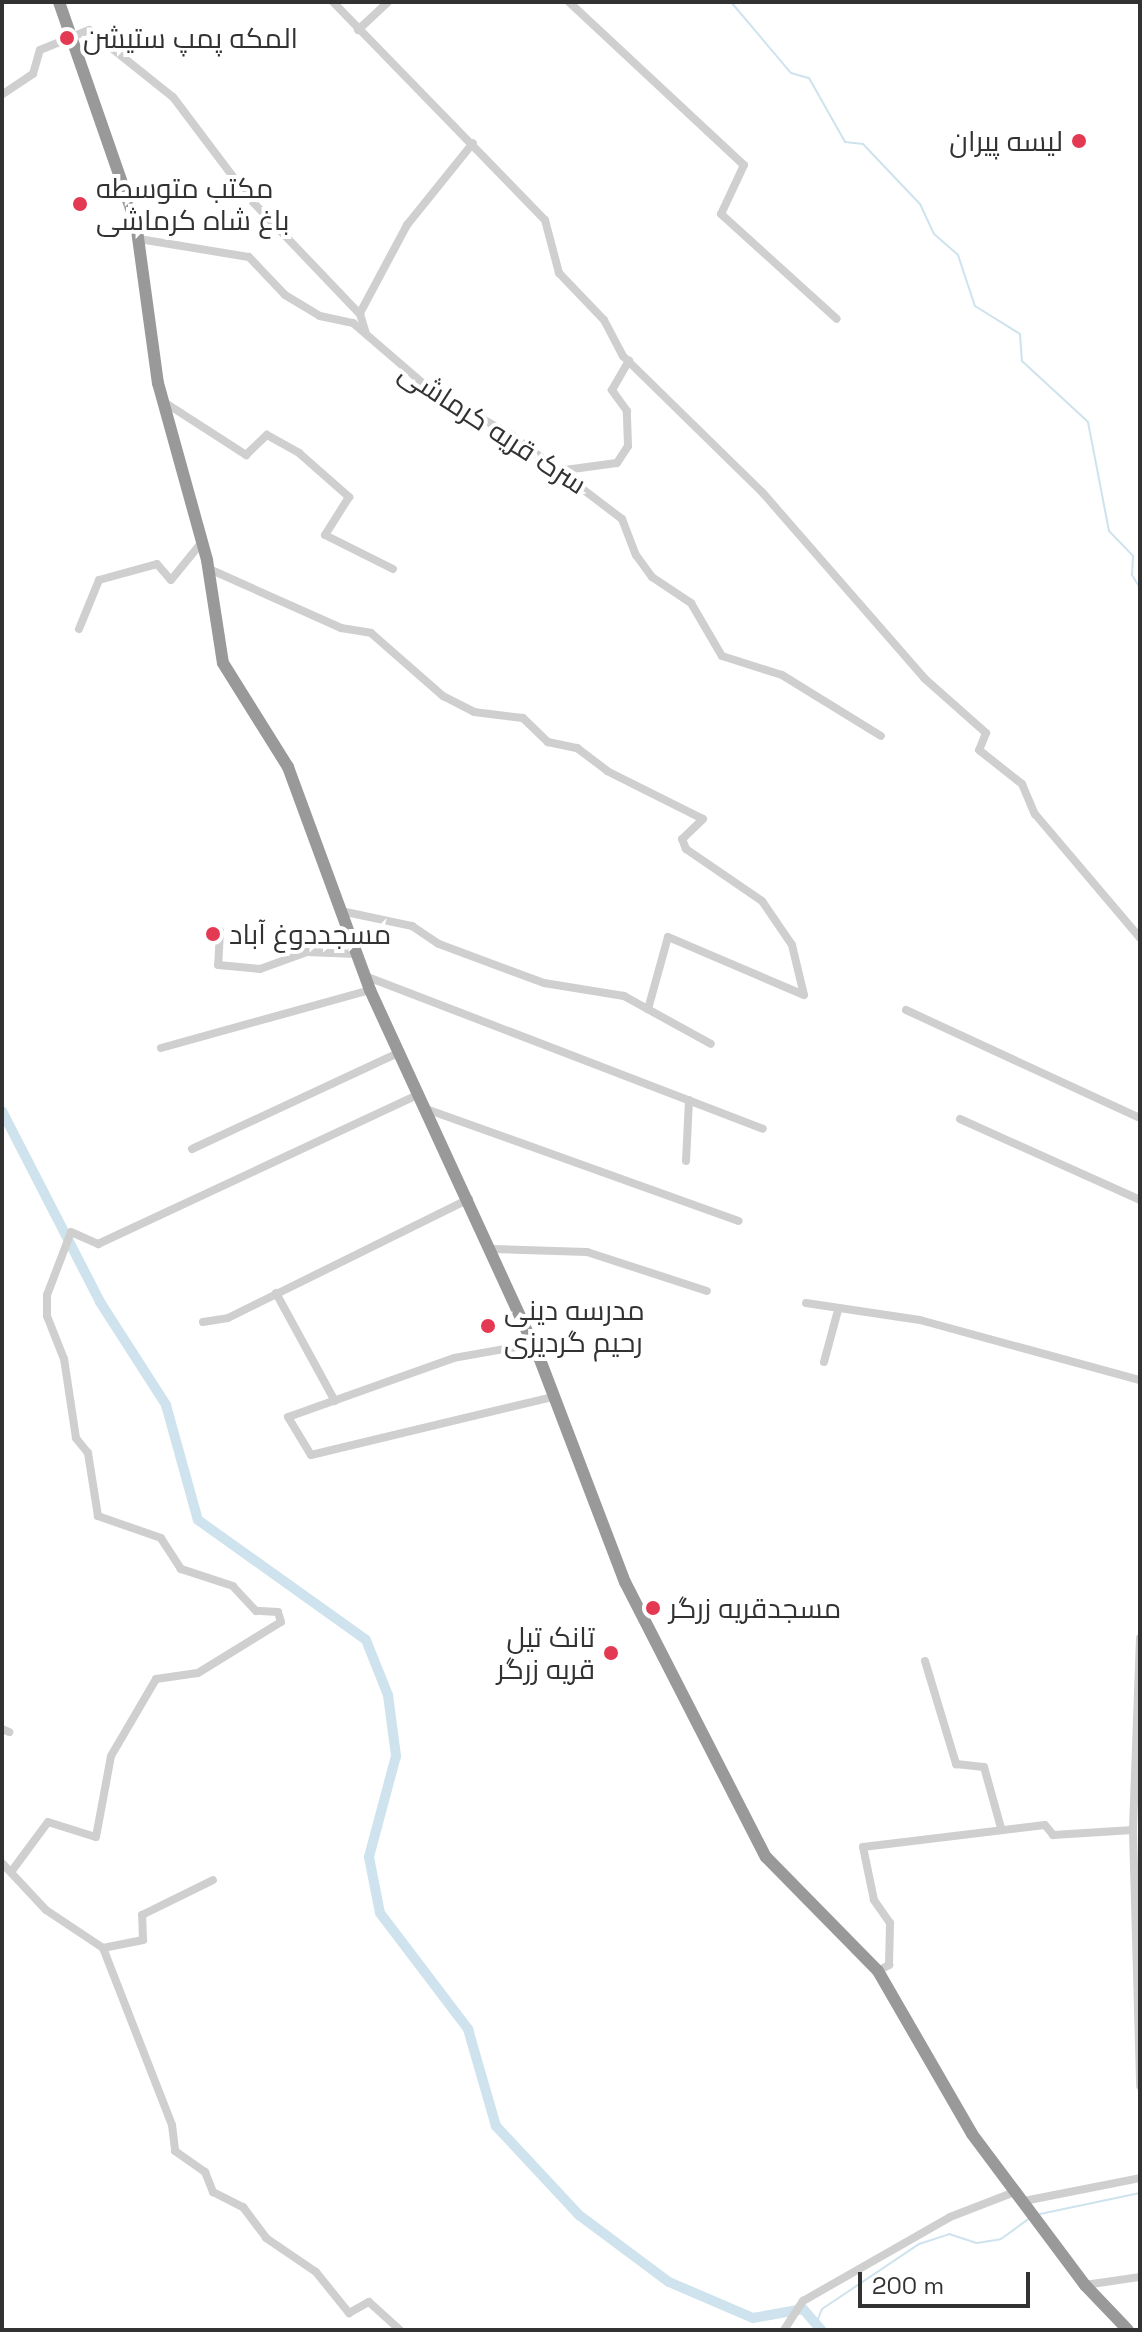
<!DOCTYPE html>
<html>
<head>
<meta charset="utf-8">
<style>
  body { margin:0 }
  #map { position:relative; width:1142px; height:2332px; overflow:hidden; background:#fff; font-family:"Space Grotesk",Cairo,sans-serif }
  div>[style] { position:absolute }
  .stream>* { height:2px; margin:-1px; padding:0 1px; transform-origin:1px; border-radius:1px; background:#cee3ed }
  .river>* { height:10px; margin:-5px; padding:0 5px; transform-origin:5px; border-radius:5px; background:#cee3ed }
  .minor>* { height:8px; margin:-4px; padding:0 4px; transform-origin:4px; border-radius:4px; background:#cfcfcf }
  .highway>* { height:12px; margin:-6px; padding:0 6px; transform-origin:6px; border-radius:6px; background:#999 }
  .dots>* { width:22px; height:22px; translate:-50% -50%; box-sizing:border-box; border:4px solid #fff; border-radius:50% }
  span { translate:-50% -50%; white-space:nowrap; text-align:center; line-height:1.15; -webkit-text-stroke:8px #fff; paint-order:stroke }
  .poi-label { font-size:28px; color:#323232 }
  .left { translate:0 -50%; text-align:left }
  .right { translate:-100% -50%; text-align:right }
  .street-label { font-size:28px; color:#323232 }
  .frame { position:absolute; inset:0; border:4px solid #323232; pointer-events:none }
  .scale { position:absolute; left:858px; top:2272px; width:172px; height:36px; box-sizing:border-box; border:4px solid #323232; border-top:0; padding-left:10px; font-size:24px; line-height:28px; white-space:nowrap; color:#323232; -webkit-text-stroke:6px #fff; paint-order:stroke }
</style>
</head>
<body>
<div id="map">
  <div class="stream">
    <i style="left:731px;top:2px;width:93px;rotate:49.8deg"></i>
    <i style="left:791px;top:73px;width:19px;rotate:16deg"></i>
    <i style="left:809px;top:78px;width:73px;rotate:60.6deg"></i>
    <i style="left:845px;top:142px;width:18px;rotate:6deg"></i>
    <i style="left:863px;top:144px;width:83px;rotate:46.5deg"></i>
    <i style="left:920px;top:204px;width:33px;rotate:65deg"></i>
    <i style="left:934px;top:234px;width:32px;rotate:41deg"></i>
    <i style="left:958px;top:255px;width:54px;rotate:71.6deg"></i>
    <i style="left:975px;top:306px;width:53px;rotate:31.9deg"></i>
    <i style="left:1020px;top:334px;width:27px;rotate:86deg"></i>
    <i style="left:1022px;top:361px;width:90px;rotate:42.7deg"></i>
    <i style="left:1088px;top:422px;width:111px;rotate:79.1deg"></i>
    <i style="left:1109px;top:531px;width:35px;rotate:46deg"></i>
    <i style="left:1133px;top:556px;width:19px;rotate:93deg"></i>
    <i style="left:1132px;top:575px;width:15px;rotate:58deg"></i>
    <i style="left:1040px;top:2214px;width:102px;rotate:-11.9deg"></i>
    <i style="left:816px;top:2324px;width:16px;rotate:-68deg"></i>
    <i style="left:822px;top:2309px;width:117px;rotate:-33.8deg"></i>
    <i style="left:919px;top:2244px;width:32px;rotate:-18deg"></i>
    <i style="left:949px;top:2234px;width:29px;rotate:18deg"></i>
    <i style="left:977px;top:2243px;width:24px;rotate:-9deg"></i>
    <i style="left:1001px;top:2239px;width:36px;rotate:-36deg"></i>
  </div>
  <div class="river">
    <i style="left:2px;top:1111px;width:215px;rotate:62.8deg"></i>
    <i style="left:100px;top:1302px;width:122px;rotate:57.3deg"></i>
    <i style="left:166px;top:1405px;width:119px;rotate:74.5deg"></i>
    <i style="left:198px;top:1520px;width:206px;rotate:35.5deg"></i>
    <i style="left:366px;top:1640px;width:59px;rotate:68.2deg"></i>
    <i style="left:388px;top:1695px;width:62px;rotate:82.5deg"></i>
    <i style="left:396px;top:1756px;width:105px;rotate:105deg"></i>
    <i style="left:369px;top:1857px;width:57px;rotate:78.9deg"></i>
    <i style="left:380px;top:1913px;width:146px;rotate:52.8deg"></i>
    <i style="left:468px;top:2029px;width:101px;rotate:73.9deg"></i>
    <i style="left:496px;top:2126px;width:122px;rotate:47deg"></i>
    <i style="left:579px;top:2215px;width:112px;rotate:36.7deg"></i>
    <i style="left:669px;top:2282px;width:91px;rotate:23.2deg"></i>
    <i style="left:753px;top:2318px;width:51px;rotate:-10.2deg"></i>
    <i style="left:803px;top:2309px;width:28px;rotate:49deg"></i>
  </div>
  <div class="minor">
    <i style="left:333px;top:2px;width:304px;rotate:45.8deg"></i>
    <i style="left:545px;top:220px;width:55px;rotate:75.2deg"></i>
    <i style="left:559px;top:273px;width:65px;rotate:46.2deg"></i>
    <i style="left:604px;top:320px;width:41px;rotate:62.2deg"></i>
    <i style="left:623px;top:356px;width:194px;rotate:44.4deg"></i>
    <i style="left:762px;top:492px;width:247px;rotate:48.9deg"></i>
    <i style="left:924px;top:678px;width:83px;rotate:41.6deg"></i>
    <i style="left:986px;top:733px;width:18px;rotate:112deg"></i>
    <i style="left:979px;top:750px;width:55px;rotate:38.3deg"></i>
    <i style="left:1022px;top:784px;width:33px;rotate:67deg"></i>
    <i style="left:1035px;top:814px;width:162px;rotate:49.7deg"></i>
    <i style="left:569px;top:2px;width:239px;rotate:43deg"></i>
    <i style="left:744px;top:165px;width:54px;rotate:115.1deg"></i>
    <i style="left:721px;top:214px;width:156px;rotate:42.2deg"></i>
    <i style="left:358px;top:30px;width:41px;rotate:-43deg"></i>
    <i style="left:3px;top:94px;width:36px;rotate:-34deg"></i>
    <i style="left:33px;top:74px;width:25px;rotate:-74deg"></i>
    <i style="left:40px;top:50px;width:53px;rotate:-22.2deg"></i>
    <i style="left:89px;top:30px;width:107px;rotate:38.6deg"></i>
    <i style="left:173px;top:97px;width:126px;rotate:53deg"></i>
    <i style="left:249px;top:198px;width:161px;rotate:46.3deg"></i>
    <i style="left:360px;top:314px;width:21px;rotate:73deg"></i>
    <i style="left:139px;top:239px;width:111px;rotate:9.3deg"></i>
    <i style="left:249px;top:257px;width:52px;rotate:46.5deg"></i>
    <i style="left:285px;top:295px;width:41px;rotate:31deg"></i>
    <i style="left:320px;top:316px;width:34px;rotate:12deg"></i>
    <i style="left:353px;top:323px;width:103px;rotate:40.7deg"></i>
    <i style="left:431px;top:390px;width:94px;rotate:29.3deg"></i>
    <i style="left:513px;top:436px;width:137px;rotate:37.3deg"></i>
    <i style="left:622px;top:519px;width:39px;rotate:69deg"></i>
    <i style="left:636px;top:555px;width:27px;rotate:54deg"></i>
    <i style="left:652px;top:577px;width:47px;rotate:33.7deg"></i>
    <i style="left:691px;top:603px;width:61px;rotate:59.7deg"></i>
    <i style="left:722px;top:656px;width:63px;rotate:17.6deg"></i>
    <i style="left:782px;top:675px;width:116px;rotate:31.6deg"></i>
    <i style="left:360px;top:313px;width:100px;rotate:-61.9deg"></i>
    <i style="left:407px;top:225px;width:105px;rotate:-51.2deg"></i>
    <i style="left:164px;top:402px;width:98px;rotate:32.9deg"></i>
    <i style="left:246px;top:455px;width:29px;rotate:-44deg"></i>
    <i style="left:267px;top:435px;width:37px;rotate:29deg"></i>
    <i style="left:299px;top:453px;width:67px;rotate:41.3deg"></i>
    <i style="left:349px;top:497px;width:45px;rotate:122.3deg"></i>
    <i style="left:325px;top:535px;width:76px;rotate:26.6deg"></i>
    <i style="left:565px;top:470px;width:52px;rotate:-7.7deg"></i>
    <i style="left:617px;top:463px;width:20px;rotate:-57deg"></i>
    <i style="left:628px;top:446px;width:35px;rotate:-92deg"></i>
    <i style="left:627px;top:411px;width:26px;rotate:-126deg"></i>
    <i style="left:612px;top:390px;width:34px;rotate:-60deg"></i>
    <i style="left:207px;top:568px;width:147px;rotate:24.1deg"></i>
    <i style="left:341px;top:628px;width:30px;rotate:9deg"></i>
    <i style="left:371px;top:633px;width:96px;rotate:41.2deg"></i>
    <i style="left:443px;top:696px;width:35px;rotate:27deg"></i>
    <i style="left:474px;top:712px;width:49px;rotate:7deg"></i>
    <i style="left:523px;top:718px;width:35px;rotate:44deg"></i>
    <i style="left:548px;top:742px;width:30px;rotate:12deg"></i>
    <i style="left:577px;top:748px;width:38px;rotate:37deg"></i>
    <i style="left:607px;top:771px;width:107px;rotate:26.6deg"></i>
    <i style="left:703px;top:819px;width:29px;rotate:136deg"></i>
    <i style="left:682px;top:839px;width:11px;rotate:68deg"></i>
    <i style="left:686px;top:849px;width:92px;rotate:34.4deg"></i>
    <i style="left:762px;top:901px;width:53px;rotate:55.7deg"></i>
    <i style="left:792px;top:945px;width:51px;rotate:76.5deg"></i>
    <i style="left:804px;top:995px;width:148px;rotate:-156.9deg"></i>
    <i style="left:668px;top:937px;width:75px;rotate:105.5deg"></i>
    <i style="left:79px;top:629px;width:53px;rotate:-67.8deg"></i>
    <i style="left:99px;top:580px;width:60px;rotate:-15.4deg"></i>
    <i style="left:157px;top:564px;width:21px;rotate:49deg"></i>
    <i style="left:171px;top:580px;width:49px;rotate:-50.8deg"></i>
    <i style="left:341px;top:911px;width:73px;rotate:11.9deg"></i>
    <i style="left:412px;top:926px;width:32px;rotate:34deg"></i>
    <i style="left:439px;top:944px;width:112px;rotate:20.4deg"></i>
    <i style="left:544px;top:983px;width:81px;rotate:9.2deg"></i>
    <i style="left:624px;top:996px;width:99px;rotate:28.9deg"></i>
    <i style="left:220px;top:931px;width:34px;rotate:93deg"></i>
    <i style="left:218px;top:965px;width:42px;rotate:5.4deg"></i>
    <i style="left:260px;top:969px;width:50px;rotate:-19.9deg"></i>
    <i style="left:307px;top:952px;width:49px;rotate:2.3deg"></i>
    <i style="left:365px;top:976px;width:426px;rotate:21deg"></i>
    <i style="left:906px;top:1010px;width:258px;rotate:24.8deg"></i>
    <i style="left:161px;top:1048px;width:217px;rotate:-15.5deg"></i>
    <i style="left:426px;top:1109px;width:332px;rotate:19.7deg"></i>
    <i style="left:960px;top:1119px;width:197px;rotate:24.2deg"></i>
    <i style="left:192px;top:1149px;width:230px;rotate:-25deg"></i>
    <i style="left:686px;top:1161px;width:61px;rotate:-87.2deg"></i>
    <i style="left:492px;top:1249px;width:95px;rotate:1.8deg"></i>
    <i style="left:587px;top:1252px;width:126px;rotate:18deg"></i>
    <i style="left:276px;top:1293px;width:123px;rotate:61.4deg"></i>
    <i style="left:806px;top:1303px;width:115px;rotate:8.5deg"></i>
    <i style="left:920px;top:1320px;width:228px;rotate:15.3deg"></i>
    <i style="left:203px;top:1322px;width:25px;rotate:-9deg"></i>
    <i style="left:228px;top:1318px;width:269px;rotate:-26.3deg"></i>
    <i style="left:533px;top:1344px;width:80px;rotate:170deg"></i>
    <i style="left:454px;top:1358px;width:176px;rotate:160.4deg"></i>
    <i style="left:288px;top:1417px;width:44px;rotate:58.8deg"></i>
    <i style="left:311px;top:1455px;width:248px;rotate:-13.5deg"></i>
    <i style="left:824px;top:1362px;width:54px;rotate:-74.9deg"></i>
    <i style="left:1140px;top:1638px;width:192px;rotate:92.1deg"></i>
    <i style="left:1133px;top:1830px;width:256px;rotate:88.4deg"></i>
    <i style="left:925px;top:1661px;width:108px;rotate:73.2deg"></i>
    <i style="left:956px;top:1764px;width:28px;rotate:6deg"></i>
    <i style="left:984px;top:1767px;width:63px;rotate:74.4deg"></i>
    <i style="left:2px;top:1729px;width:8px;rotate:23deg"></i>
    <i style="left:2px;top:1863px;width:64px;rotate:46.9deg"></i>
    <i style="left:46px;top:1910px;width:69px;rotate:33.7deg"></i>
    <i style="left:103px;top:1948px;width:190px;rotate:68.7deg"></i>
    <i style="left:172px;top:2125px;width:26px;rotate:83deg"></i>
    <i style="left:175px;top:2151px;width:37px;rotate:35deg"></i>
    <i style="left:205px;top:2172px;width:22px;rotate:68deg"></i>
    <i style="left:213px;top:2192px;width:34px;rotate:27deg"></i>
    <i style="left:243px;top:2207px;width:39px;rotate:53deg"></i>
    <i style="left:266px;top:2238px;width:60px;rotate:34.2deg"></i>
    <i style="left:316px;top:2272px;width:53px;rotate:51.2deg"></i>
    <i style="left:349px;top:2313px;width:23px;rotate:-29deg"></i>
    <i style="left:369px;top:2302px;width:42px;rotate:42.1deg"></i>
    <i style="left:11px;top:1872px;width:62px;rotate:-53.5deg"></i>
    <i style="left:48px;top:1822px;width:50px;rotate:17.4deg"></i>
    <i style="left:96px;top:1837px;width:82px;rotate:-79.5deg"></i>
    <i style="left:111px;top:1756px;width:89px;rotate:-59.7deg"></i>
    <i style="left:156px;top:1679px;width:42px;rotate:-8.1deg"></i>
    <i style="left:198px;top:1673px;width:97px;rotate:-31.6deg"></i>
    <i style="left:281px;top:1622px;width:10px;rotate:-107deg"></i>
    <i style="left:278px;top:1612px;width:22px;rotate:-177deg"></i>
    <i style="left:256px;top:1611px;width:34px;rotate:-133deg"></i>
    <i style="left:233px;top:1586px;width:55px;rotate:-161.9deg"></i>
    <i style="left:181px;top:1569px;width:37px;rotate:-123deg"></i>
    <i style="left:161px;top:1538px;width:67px;rotate:-160.8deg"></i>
    <i style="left:98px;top:1516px;width:64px;rotate:-99deg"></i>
    <i style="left:88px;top:1453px;width:19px;rotate:-129deg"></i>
    <i style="left:76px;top:1438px;width:80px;rotate:-98.6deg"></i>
    <i style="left:64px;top:1359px;width:46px;rotate:-111.6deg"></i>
    <i style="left:47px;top:1316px;width:21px;rotate:-90deg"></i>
    <i style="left:47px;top:1295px;width:67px;rotate:-69.1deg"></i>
    <i style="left:71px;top:1232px;width:30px;rotate:24deg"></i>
    <i style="left:98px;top:1244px;width:355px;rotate:-25deg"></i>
    <i style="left:103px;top:1948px;width:41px;rotate:-11.3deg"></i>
    <i style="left:143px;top:1940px;width:25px;rotate:-92deg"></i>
    <i style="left:142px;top:1915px;width:79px;rotate:-26.2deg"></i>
    <i style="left:878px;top:1971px;width:13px;rotate:-29deg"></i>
    <i style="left:889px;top:1965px;width:42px;rotate:-88.6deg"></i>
    <i style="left:890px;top:1923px;width:28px;rotate:-125deg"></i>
    <i style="left:874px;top:1900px;width:54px;rotate:-101.7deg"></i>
    <i style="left:863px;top:1847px;width:183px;rotate:-6.9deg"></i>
    <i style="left:1045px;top:1825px;width:13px;rotate:51deg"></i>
    <i style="left:1053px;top:1835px;width:80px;rotate:-3.6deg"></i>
    <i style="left:1024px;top:2201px;width:118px;rotate:-11.2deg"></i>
    <i style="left:1085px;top:2285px;width:56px;rotate:-8.3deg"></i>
    <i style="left:784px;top:2330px;width:35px;rotate:-57deg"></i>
    <i style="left:803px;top:2301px;width:169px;rotate:-29.7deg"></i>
    <i style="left:950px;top:2217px;width:72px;rotate:-21.2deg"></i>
  </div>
  <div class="highway">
    <i style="left:59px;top:2px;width:234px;rotate:70.8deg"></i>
    <i style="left:136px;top:223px;width:162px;rotate:82.2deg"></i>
    <i style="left:158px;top:383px;width:184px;rotate:74.5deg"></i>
    <i style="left:207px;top:560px;width:104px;rotate:81.2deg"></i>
    <i style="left:223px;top:663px;width:123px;rotate:58deg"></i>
    <i style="left:288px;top:767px;width:238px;rotate:69.8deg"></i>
    <i style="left:370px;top:990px;width:404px;rotate:65.3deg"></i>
    <i style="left:539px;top:1357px;width:241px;rotate:69.1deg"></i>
    <i style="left:625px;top:1582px;width:309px;rotate:62.9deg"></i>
    <i style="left:766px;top:1857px;width:160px;rotate:45.5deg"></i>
    <i style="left:878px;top:1971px;width:188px;rotate:60deg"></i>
    <i style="left:972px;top:2134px;width:189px;rotate:53.2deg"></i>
    <i style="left:1085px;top:2285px;width:62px;rotate:46.3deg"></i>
  </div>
  <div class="dots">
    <i style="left:67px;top:38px;background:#e43952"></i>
    <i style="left:1079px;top:141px;background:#e43952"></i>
    <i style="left:80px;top:204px;background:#e43952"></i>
    <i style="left:213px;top:934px;background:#e43952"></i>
    <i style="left:488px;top:1326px;background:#e43952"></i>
    <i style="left:653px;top:1608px;background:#e43952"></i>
    <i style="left:611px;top:1653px;background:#e43952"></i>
  </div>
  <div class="poi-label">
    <span class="left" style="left:83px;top:38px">المکه پمپ ستیشن</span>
    <span class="right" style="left:1063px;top:141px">لیسه پیران</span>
    <span class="left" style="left:96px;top:204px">مکتب متوسطه<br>باغ شاه کرماشی</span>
    <span class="left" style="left:229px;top:934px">مسجددوغ آباد</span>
    <span class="left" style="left:504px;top:1326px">مدرسه دینی<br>رحیم گردیزی</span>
    <span class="left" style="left:669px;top:1608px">مسجدقریه زرگر</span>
    <span class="right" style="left:595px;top:1653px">تانک تیل<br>قریه زرگر</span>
  </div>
  <div class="street-label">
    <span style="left:493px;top:428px;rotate:33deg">سرک قریه کرماشی</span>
  </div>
  <div class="frame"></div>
  <div class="scale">200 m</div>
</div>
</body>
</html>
